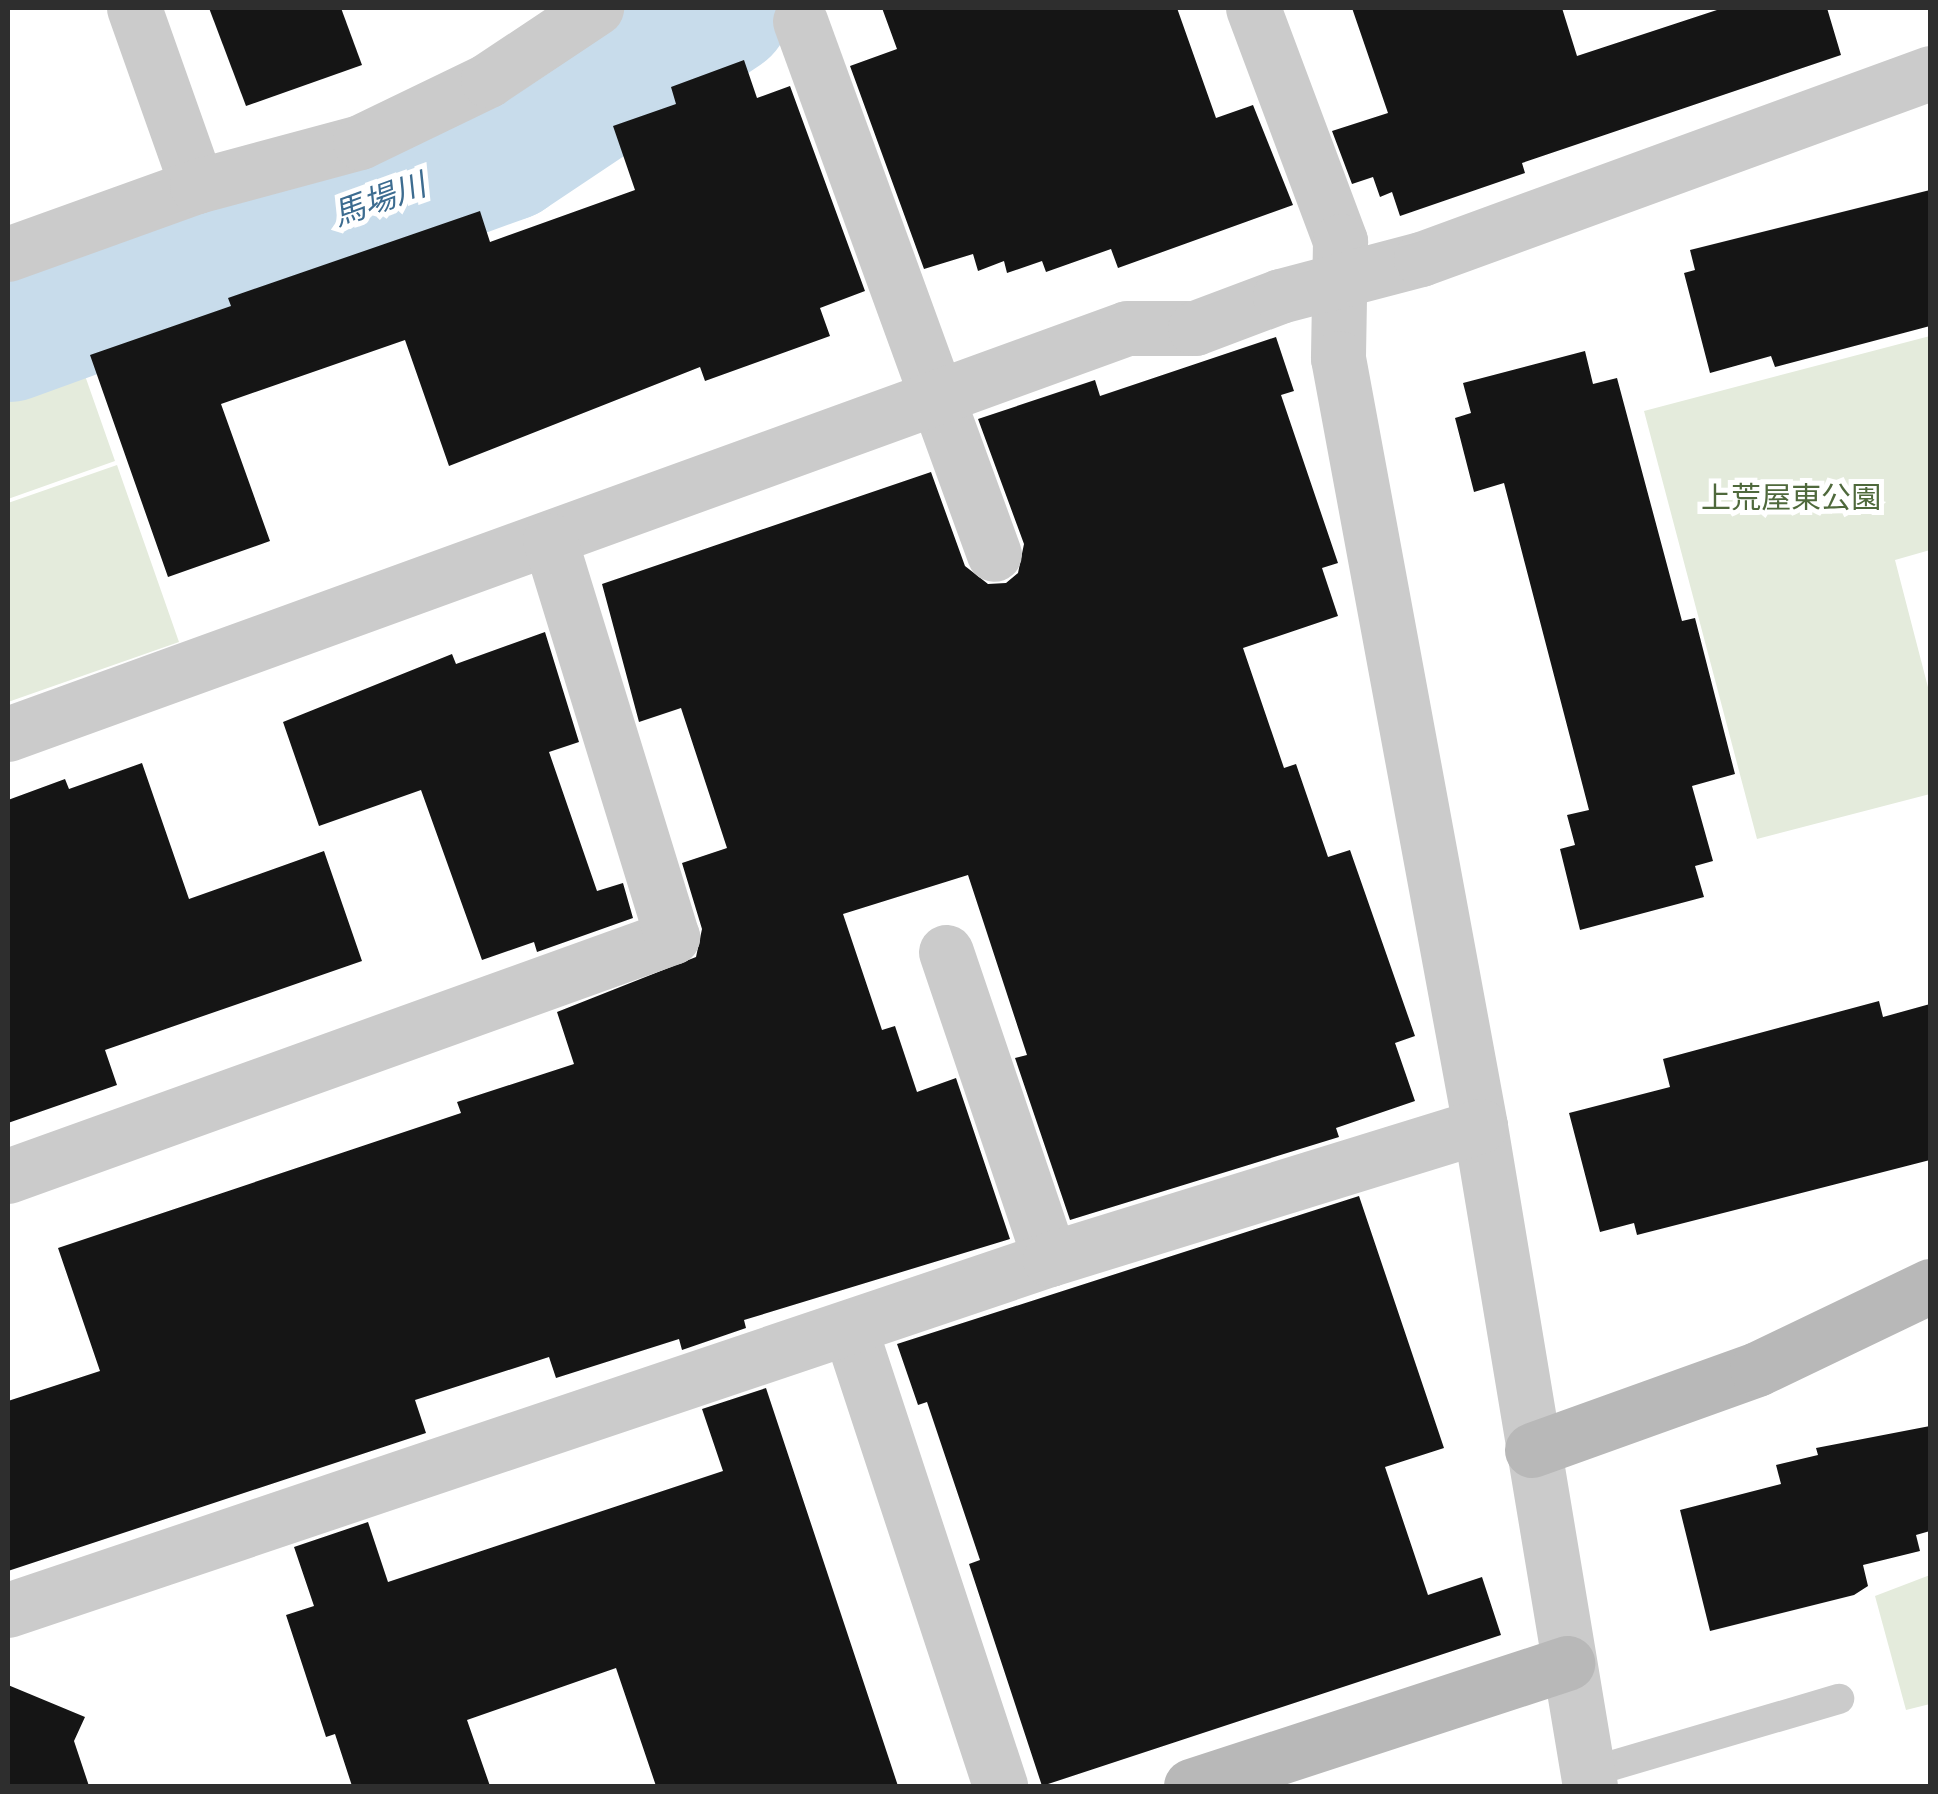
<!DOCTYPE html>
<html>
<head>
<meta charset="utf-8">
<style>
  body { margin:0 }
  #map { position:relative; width:1938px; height:1794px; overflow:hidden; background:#fff; font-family:"IBM Plex Sans","Noto Sans JP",sans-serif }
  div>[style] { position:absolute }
  .green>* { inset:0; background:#e4ebdc }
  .river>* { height:135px; margin:-67.5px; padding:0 67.5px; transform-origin:67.5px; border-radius:67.5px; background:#c8dceb }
  .building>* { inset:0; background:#151515 }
  .lane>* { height:30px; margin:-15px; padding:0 15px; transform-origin:15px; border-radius:15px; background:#cbcbcb }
  .street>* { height:55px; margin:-27.5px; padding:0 27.5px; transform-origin:27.5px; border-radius:27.5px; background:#cbcbcb }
  .secondary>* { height:55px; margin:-27.5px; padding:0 27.5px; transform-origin:27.5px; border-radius:27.5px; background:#b8b8b8 }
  span { translate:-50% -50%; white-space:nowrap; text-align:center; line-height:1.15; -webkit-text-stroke:10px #fff; paint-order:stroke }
  .park-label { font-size:30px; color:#4f693c }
  .water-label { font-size:32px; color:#3d6c90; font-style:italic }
  .frame { position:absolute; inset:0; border:10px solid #2e2e2e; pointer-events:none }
</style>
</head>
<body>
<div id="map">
  <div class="green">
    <i style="clip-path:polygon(1930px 336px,1930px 550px,1895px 560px,1930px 695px,1930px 794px,1757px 839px,1644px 411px)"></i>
    <i style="clip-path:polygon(76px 350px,115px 461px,8px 499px,8px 375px)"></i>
    <i style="clip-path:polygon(117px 465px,179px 642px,8px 702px,8px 503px)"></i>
    <i style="clip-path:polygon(1930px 1575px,1930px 1704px,1906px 1710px,1875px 1596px)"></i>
  </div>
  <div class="river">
    <i style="left:8px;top:334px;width:530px;rotate:-19.97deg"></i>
    <i style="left:506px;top:153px;width:261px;rotate:-33.8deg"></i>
  </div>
  <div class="building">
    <i style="clip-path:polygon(209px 8px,341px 8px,362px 65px,246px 106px)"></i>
    <i style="clip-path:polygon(882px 8px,1177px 8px,1216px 118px,1253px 105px,1293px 205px,1118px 268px,1111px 249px,1046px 272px,1042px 261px,1007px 273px,1004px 261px,978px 271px,973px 254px,924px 269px,850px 66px,897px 49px)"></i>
    <i style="clip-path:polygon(1352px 8px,1562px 8px,1577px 56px,1723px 8px,1827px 8px,1841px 55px,1522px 163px,1525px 173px,1400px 216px,1392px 192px,1380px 197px,1373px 177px,1352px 184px,1332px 131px,1388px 113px)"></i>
    <i style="clip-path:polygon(744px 60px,757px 98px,790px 86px,865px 291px,820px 308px,830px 336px,705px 381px,700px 367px,449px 466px,405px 340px,221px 404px,270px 541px,168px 577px,90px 355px,231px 306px,228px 298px,480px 211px,490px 242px,635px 190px,613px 126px,676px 104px,671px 87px)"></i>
    <i style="clip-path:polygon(1930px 190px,1930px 326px,1775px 367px,1771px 356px,1710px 373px,1684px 273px,1695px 270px,1690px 250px)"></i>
    <i style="clip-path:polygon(1276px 337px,1294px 391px,1281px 395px,1338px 563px,1322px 568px,1338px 616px,1243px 648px,1284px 768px,1296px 764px,1328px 857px,1350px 850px,1415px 1036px,1395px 1043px,1415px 1101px,1336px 1128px,1339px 1137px,1070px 1220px,1015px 1058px,1027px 1055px,968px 875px,843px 914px,882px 1030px,895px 1026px,917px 1092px,956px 1078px,1010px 1239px,744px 1320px,746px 1328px,682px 1350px,679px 1339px,556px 1378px,549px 1357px,415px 1400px,426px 1433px,8px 1571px,8px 1401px,100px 1371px,58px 1248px,461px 1113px,457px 1102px,574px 1064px,557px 1012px,696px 957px,702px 929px,682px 863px,727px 848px,681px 708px,639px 722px,602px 584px,931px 472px,965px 566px,988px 584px,1006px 583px,1018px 573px,1024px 544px,978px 419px,1095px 380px,1100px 396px)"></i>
    <i style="clip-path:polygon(1585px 351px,1593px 384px,1617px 378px,1682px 621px,1695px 618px,1735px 774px,1692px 786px,1713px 861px,1695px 866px,1704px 897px,1580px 930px,1560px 849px,1575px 845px,1567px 815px,1589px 810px,1504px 483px,1474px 492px,1455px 418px,1471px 413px,1463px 383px)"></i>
    <i style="clip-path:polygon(545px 632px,579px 742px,549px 752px,597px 891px,623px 883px,633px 918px,537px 952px,534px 942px,482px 960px,421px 790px,319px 826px,283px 722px,452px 654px,456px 664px)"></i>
    <i style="clip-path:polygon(142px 763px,189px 899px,324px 851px,362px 961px,105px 1050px,117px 1085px,8px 1123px,8px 800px,65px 779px,69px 789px)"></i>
    <i style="clip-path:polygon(1879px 1001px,1883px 1017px,1930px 1004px,1930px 1160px,1637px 1235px,1634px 1223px,1600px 1232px,1569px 1113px,1670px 1087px,1663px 1059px)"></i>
    <i style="clip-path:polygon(1359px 1196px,1444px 1448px,1385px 1467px,1428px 1595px,1482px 1577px,1501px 1635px,1042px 1786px,969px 1564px,980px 1560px,927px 1402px,918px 1405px,897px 1344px)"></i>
    <i style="clip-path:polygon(766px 1388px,898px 1786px,656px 1786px,616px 1668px,467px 1720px,490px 1786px,352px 1786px,335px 1734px,326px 1737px,286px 1615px,314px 1606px,294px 1547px,368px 1522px,388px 1582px,723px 1471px,702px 1409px)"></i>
    <i style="clip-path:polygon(1930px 1426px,1930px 1531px,1916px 1535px,1920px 1551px,1863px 1565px,1868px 1586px,1854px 1595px,1710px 1631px,1680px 1510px,1781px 1484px,1776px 1465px,1818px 1455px,1816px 1448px)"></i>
    <i style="clip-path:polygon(8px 1685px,85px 1717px,74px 1741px,89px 1786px,8px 1786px)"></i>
  </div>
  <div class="lane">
    <i style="left:1587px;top:1773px;width:263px;rotate:-16.4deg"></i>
  </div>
  <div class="street">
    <i style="left:134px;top:8px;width:189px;rotate:70.5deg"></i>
    <i style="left:1253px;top:8px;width:249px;rotate:69.5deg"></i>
    <i style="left:1340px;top:241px;width:117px;rotate:91deg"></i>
    <i style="left:1338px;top:358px;width:781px;rotate:79.52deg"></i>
    <i style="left:1480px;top:1126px;width:669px;rotate:80.54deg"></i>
    <i style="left:800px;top:21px;width:567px;rotate:70deg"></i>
    <i style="left:8px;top:254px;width:201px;rotate:-19.8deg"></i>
    <i style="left:197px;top:186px;width:169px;rotate:-15.1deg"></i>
    <i style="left:360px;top:142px;width:142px;rotate:-25.8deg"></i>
    <i style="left:488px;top:80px;width:130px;rotate:-33.7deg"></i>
    <i style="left:8px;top:734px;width:1190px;rotate:-19.94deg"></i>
    <i style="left:1127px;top:328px;width:68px"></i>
    <i style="left:1195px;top:328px;width:91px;rotate:-20.6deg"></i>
    <i style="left:1280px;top:296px;width:146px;rotate:-14.7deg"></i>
    <i style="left:1421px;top:259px;width:542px;rotate:-20.07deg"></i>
    <i style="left:946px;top:952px;width:324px;rotate:71.3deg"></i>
    <i style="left:8px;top:1176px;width:706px;rotate:-19.8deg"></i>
    <i style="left:672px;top:937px;width:415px;rotate:-107.1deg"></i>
    <i style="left:850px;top:1329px;width:481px;rotate:71.8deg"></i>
    <i style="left:8px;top:1610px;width:1100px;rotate:-18.62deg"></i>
    <i style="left:1050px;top:1259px;width:450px;rotate:-17.2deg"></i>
  </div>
  <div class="secondary">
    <i style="left:1532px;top:1450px;width:239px;rotate:-19.8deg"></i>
    <i style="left:1757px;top:1369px;width:192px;rotate:-25.6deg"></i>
    <i style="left:1191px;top:1786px;width:396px;rotate:-18.1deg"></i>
  </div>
  <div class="park-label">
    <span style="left:1791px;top:497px">上荒屋東公園</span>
  </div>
  <div class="water-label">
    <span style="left:379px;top:199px;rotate:-20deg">馬場川</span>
  </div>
  <div class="frame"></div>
</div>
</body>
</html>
